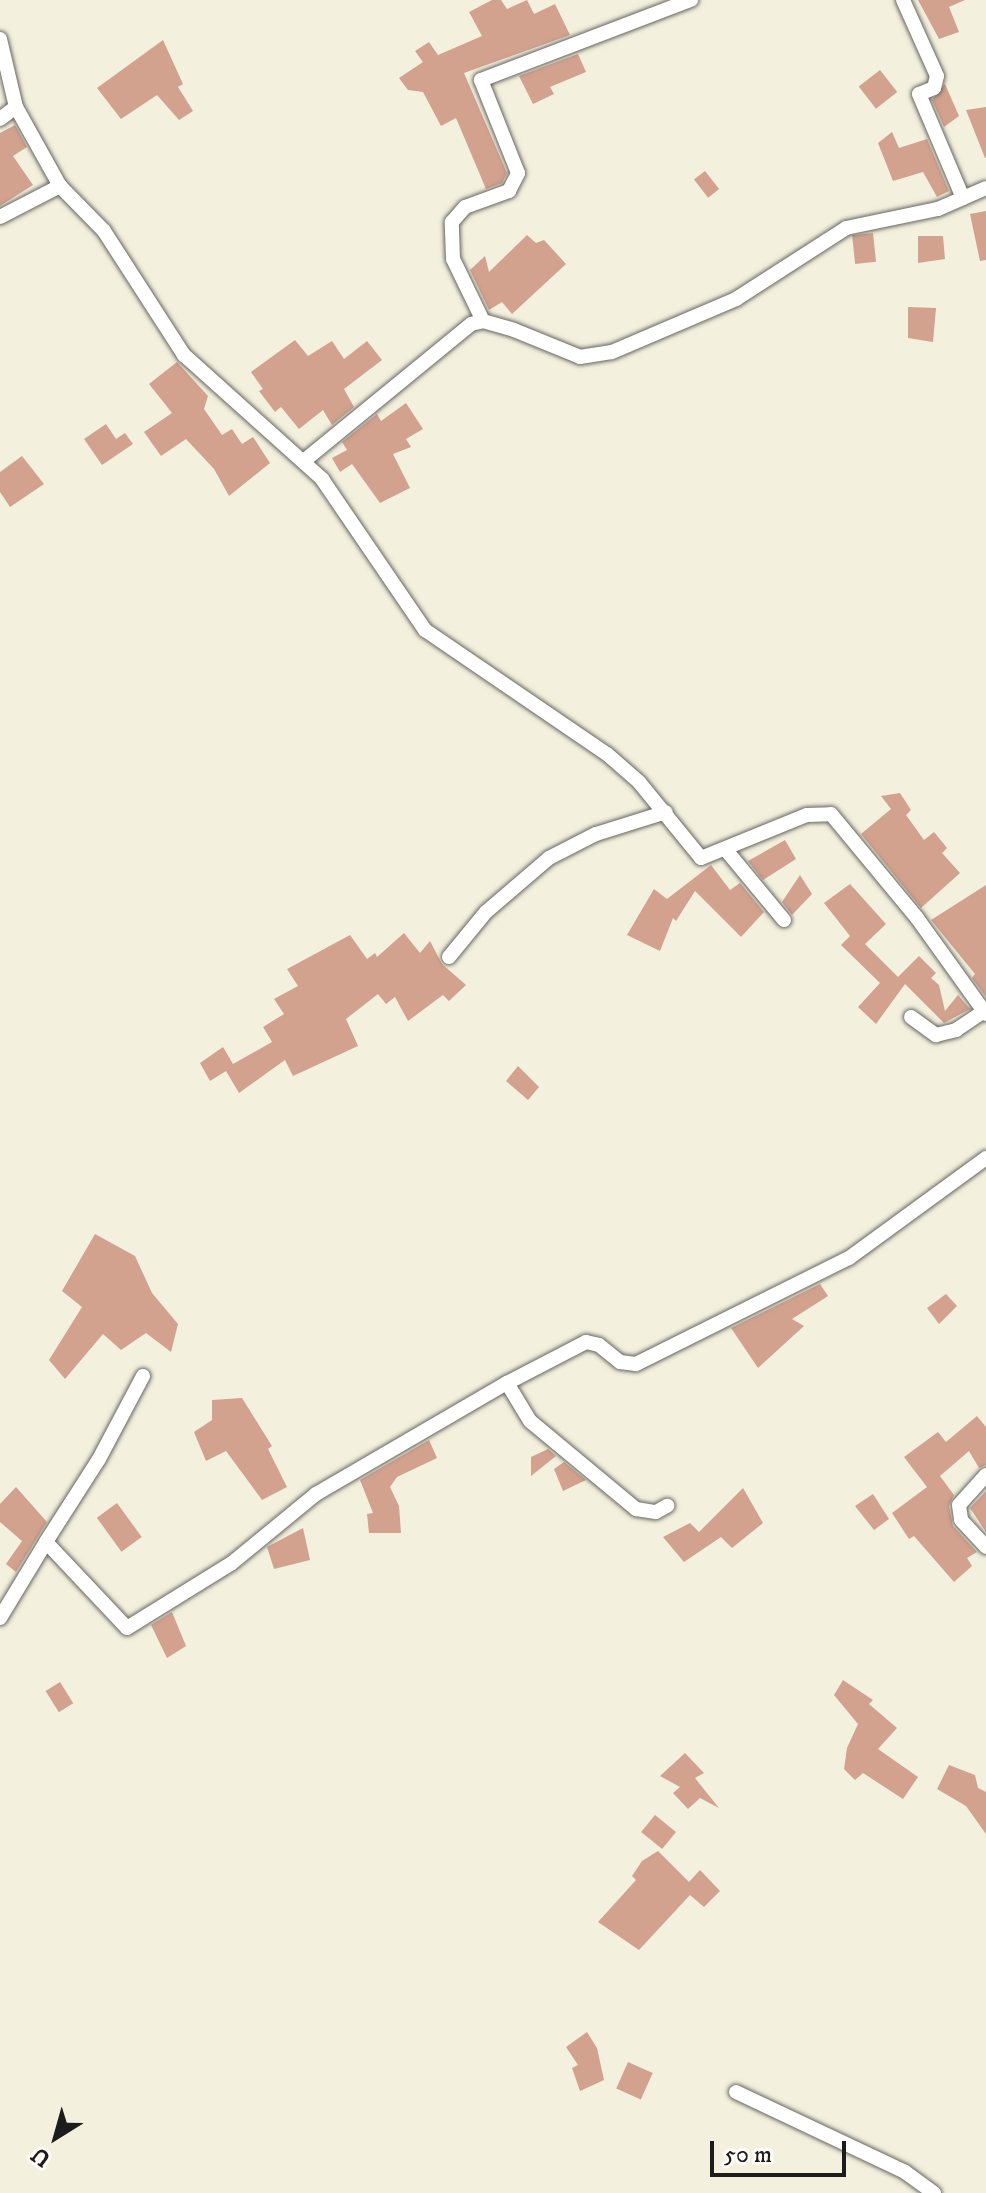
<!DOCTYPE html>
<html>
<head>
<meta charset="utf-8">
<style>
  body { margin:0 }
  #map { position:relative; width:986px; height:2193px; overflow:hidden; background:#f3f0dd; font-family:"IM FELL DW Pica",serif }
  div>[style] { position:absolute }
  .building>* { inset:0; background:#d2a28e; transform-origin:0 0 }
  .roads { filter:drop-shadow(0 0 2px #676660) drop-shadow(0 0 2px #676660) }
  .street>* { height:14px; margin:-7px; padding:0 7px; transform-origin:7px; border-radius:7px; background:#fff }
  span { translate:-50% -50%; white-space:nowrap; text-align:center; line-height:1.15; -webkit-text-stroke:8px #fdfcf7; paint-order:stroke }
  .north { position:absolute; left:16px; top:2097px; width:80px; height:80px; -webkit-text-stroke:6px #fdfcf7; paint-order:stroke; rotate:217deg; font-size:22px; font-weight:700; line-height:32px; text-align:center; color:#1c1c1c }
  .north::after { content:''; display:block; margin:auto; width:28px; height:36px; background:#1c1c1c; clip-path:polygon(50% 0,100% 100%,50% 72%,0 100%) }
  .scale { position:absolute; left:710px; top:2141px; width:136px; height:36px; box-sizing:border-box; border:4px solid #1c1c1c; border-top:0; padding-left:10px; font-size:24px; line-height:28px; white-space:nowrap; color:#1c1c1c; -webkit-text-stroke:6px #fdfcf7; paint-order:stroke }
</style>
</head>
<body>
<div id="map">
  <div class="building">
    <i style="clip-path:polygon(492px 0,501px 0,507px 9px,527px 0,534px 14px,555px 4px,570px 35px,464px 73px,507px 173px,502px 183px,486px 189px,456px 118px,441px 126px,423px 92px,408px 90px,399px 78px,423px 62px,415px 51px,429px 42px,438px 55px,482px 36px,469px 12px)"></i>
    <i style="clip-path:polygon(918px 0,965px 0,949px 7px,959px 32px,939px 39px)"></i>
    <i style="clip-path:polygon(163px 40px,183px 84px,178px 87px,193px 111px,179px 120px,157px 95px,121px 119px,97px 88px)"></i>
    <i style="clip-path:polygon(578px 54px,586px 72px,550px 87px,554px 94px,533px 104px,519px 76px)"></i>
    <i style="left:880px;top:70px;width:28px;height:27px;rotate:52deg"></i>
    <i style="clip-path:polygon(945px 84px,959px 116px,944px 127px,932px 100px)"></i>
    <i style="clip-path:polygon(986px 107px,986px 158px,985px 158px,966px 110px)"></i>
    <i style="clip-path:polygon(15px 125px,27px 147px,13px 156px,33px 185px,0 206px,0 133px)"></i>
    <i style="clip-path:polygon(892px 132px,899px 148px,927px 139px,949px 191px,937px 197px,923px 172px,893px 181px,878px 143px)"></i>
    <i style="left:705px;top:171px;width:23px;height:14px;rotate:52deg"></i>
    <i style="clip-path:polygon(986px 211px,986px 260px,980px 261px,970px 214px)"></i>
    <i style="left:873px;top:233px;width:29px;height:21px;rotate:84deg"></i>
    <i style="clip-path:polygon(527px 235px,536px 243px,544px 240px,566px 264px,512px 314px,502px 302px,489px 310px,470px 270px,485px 256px,489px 272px)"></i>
    <i style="clip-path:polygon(918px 236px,943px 236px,945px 259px,918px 263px)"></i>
    <i style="clip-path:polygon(908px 307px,936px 308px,933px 342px,908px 338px)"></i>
    <i style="clip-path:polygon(295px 340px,308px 356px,332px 341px,344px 359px,367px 341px,382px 360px,344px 389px,354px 407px,332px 425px,323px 410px,299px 429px,281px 407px,275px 412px,259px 391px,263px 389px,251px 372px)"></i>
    <i style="clip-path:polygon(177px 362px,208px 396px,204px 409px,222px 435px,232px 429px,242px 444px,253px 437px,270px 463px,229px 496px,214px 469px,186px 439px,161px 456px,144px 432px,172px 413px,149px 384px)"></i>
    <i style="clip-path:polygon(406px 403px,423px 429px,406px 439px,411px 447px,393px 454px,410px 488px,380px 503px,352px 464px,340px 472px,332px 458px,347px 450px,342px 442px,377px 414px,381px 421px)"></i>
    <i style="clip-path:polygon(106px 424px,116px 439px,125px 433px,133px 444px,102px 465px,84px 439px)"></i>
    <i style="clip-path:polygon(22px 456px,44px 484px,10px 507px,0 492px,0 472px)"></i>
    <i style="clip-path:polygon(900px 793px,911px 810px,906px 815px,924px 840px,934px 832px,947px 848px,942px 853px,960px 873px,921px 908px,861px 834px,891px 809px,881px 796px)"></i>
    <i style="clip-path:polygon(785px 840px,796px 859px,763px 880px,748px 861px)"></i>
    <i style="clip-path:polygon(711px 865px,730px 890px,740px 883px,764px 912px,741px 937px,695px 891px,676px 921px,673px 918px,660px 951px,627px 935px,654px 889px,667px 899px)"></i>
    <i style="clip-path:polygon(800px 875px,812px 894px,792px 915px,782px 902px)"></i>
    <i style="clip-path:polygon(850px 884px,886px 924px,865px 944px,898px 977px,919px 956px,936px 973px,931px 978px,939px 985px,945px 1011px,958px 995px,970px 1009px,944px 1023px,905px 984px,876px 1024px,858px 1007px,880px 983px,841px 945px,850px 936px,824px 903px)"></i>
    <i style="clip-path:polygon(986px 885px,986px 997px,972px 978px,975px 974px,931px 920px)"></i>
    <i style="clip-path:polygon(404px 933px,420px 953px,430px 941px,442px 964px,466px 985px,449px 1001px,443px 995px,408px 1021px,395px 997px,386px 1004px,378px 994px,346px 1019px,358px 1046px,293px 1076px,285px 1060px,239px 1093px,226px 1071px,210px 1081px,200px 1063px,223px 1047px,233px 1064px,272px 1042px,263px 1027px,284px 1014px,274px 999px,298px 986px,287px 969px,350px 935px,367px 959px,375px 953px,377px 957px)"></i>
    <i style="clip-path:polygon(518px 1066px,539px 1087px,528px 1100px,506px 1081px)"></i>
    <i style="clip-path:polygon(95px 1234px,135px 1256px,152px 1293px,178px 1324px,171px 1352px,146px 1333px,121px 1350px,103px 1334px,65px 1379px,49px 1360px,82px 1307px,62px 1291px)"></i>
    <i style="clip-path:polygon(820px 1284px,828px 1296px,792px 1319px,804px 1326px,758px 1368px,731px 1328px)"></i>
    <i style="clip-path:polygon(946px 1294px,957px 1306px,939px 1324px,927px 1308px)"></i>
    <i style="clip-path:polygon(242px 1398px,272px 1446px,268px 1449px,287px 1487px,262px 1500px,226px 1451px,206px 1461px,194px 1432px,212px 1420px,212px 1400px)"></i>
    <i style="clip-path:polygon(977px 1416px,986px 1427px,986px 1465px,979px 1468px,969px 1451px,940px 1476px,954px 1495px,949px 1506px,953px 1526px,977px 1552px,967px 1558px,972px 1566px,954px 1582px,914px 1536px,909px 1539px,892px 1513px,927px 1487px,904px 1457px,938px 1432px,946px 1442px)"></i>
    <i style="clip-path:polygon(429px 1440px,437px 1458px,397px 1477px,390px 1487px,399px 1506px,401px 1533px,369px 1533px,367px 1514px,373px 1513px,360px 1480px)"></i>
    <i style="clip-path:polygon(548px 1449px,556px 1456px,531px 1476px,531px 1457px)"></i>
    <i style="clip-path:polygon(564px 1462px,586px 1480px,563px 1491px,554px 1469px)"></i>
    <i style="clip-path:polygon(16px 1487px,47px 1522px,16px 1572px,6px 1564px,22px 1541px,0 1522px,0 1504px)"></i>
    <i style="clip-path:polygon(743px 1488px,763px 1523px,732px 1548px,721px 1537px,684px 1562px,663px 1537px,690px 1523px,699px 1532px)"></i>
    <i style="clip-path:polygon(986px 1491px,986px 1532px,970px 1508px)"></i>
    <i style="clip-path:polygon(873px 1494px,889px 1519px,874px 1530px,855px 1506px)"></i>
    <i style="left:117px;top:1503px;width:42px;height:25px;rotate:54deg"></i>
    <i style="clip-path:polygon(303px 1528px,310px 1560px,274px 1569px,267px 1547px)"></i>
    <i style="clip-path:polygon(172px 1612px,186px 1646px,167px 1658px,151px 1625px)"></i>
    <i style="clip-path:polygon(843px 1680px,873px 1700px,869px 1704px,897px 1728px,878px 1749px,918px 1777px,903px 1799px,863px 1773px,855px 1780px,844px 1769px,847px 1748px,858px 1724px,834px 1695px)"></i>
    <i style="left:60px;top:1682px;width:25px;height:17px;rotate:58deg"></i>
    <i style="clip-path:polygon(685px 1753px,704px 1773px,695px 1778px,719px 1808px,700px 1798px,688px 1809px,673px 1793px,680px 1787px,660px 1776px)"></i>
    <i style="clip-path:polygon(949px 1765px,975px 1775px,978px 1788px,986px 1792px,986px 1834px,966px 1806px,937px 1789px)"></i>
    <i style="left:655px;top:1815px;width:27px;height:22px;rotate:39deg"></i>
    <i style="clip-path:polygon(658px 1851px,689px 1882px,700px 1870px,720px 1891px,704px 1907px,690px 1895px,639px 1950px,598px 1922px,636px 1880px,632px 1876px,642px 1861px)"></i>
    <i style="clip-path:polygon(587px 2032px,597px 2048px,604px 2080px,580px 2091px,572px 2068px,578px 2065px,566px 2047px)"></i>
    <i style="left:628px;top:2062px;width:27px;height:29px;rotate:24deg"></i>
  </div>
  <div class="roads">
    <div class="street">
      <i style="left:903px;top:0;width:83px;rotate:65.9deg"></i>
      <i style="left:937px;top:76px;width:12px;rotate:104deg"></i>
      <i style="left:934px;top:88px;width:16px;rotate:158deg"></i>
      <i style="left:919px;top:94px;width:113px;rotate:67.1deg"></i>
      <i style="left:0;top:39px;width:70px;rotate:76.8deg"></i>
      <i style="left:16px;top:107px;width:90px;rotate:60.9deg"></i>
      <i style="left:60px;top:186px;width:63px;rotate:45.6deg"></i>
      <i style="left:104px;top:231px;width:148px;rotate:57.2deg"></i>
      <i style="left:184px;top:355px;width:186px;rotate:41.9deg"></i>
      <i style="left:322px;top:479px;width:183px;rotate:55.7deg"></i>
      <i style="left:425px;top:630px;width:220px;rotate:34.3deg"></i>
      <i style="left:607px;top:754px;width:43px;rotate:41.2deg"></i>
      <i style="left:639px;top:782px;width:98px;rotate:50.8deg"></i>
      <i style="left:701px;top:858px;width:114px;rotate:-22.1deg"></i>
      <i style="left:807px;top:815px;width:24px;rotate:-2deg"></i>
      <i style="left:831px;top:814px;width:135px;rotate:50.4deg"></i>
      <i style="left:917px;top:918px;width:118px;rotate:54.3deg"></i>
      <i style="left:0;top:119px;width:20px;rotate:-37deg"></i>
      <i style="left:0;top:217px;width:68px;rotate:-27.3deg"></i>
      <i style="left:483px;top:321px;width:69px;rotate:-115.8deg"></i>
      <i style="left:453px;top:259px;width:37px;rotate:-92deg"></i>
      <i style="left:452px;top:222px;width:20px;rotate:-49deg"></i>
      <i style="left:465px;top:207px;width:47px;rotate:-20deg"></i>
      <i style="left:509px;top:191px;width:20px;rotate:-63deg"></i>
      <i style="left:518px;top:173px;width:100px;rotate:-111.7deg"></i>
      <i style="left:481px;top:80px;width:225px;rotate:-20.9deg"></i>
      <i style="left:305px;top:460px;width:215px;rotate:-39.3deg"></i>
      <i style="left:471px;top:324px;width:12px;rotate:-14deg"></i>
      <i style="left:483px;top:321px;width:32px;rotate:16deg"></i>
      <i style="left:514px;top:330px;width:71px;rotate:22.2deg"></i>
      <i style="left:580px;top:357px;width:32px;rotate:-9deg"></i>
      <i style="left:612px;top:352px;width:135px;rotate:-23.1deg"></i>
      <i style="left:736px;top:299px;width:131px;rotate:-32.8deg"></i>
      <i style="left:846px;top:228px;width:94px;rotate:-11.7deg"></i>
      <i style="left:938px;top:209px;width:52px;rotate:-23.6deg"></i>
      <i style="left:726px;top:850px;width:91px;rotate:50.4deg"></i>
      <i style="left:449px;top:957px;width:58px;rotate:-50.6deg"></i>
      <i style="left:486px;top:912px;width:83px;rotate:-40.6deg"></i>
      <i style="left:549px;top:858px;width:53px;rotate:-27.1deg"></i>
      <i style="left:596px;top:834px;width:73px;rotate:-17.4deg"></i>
      <i style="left:911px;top:1017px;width:31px;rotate:36deg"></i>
      <i style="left:936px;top:1035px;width:21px;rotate:-14deg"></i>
      <i style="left:956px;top:1030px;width:34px;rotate:-34deg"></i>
      <i style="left:143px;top:1376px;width:94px;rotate:117.9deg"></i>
      <i style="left:99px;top:1459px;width:98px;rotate:122.6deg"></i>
      <i style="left:46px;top:1542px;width:118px;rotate:46.7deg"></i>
      <i style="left:127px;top:1628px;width:123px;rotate:-31.8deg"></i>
      <i style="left:232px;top:1563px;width:109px;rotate:-39.4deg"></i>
      <i style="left:316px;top:1494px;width:221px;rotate:-30.2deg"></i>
      <i style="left:507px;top:1383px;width:89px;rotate:-27.4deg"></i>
      <i style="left:586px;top:1342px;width:13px;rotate:13deg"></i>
      <i style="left:599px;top:1345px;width:27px;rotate:39deg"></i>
      <i style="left:620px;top:1362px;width:16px;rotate:7deg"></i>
      <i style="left:636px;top:1364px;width:238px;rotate:-26.5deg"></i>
      <i style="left:849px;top:1258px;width:170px;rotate:-36.1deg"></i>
      <i style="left:507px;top:1383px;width:44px;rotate:58.8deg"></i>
      <i style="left:530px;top:1421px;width:138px;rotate:39.7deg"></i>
      <i style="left:636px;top:1509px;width:20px;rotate:9deg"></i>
      <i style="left:656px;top:1512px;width:13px;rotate:-29deg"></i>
      <i style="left:986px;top:1475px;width:40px;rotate:132deg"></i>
      <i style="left:959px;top:1505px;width:15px;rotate:82deg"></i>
      <i style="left:961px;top:1520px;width:37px;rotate:47deg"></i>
      <i style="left:0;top:1618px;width:89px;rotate:-58.8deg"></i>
      <i style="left:736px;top:2092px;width:187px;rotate:25.3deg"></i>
      <i style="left:905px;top:2172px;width:36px;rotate:36deg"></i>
    </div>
  </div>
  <div class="north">U</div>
  <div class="scale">50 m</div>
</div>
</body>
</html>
